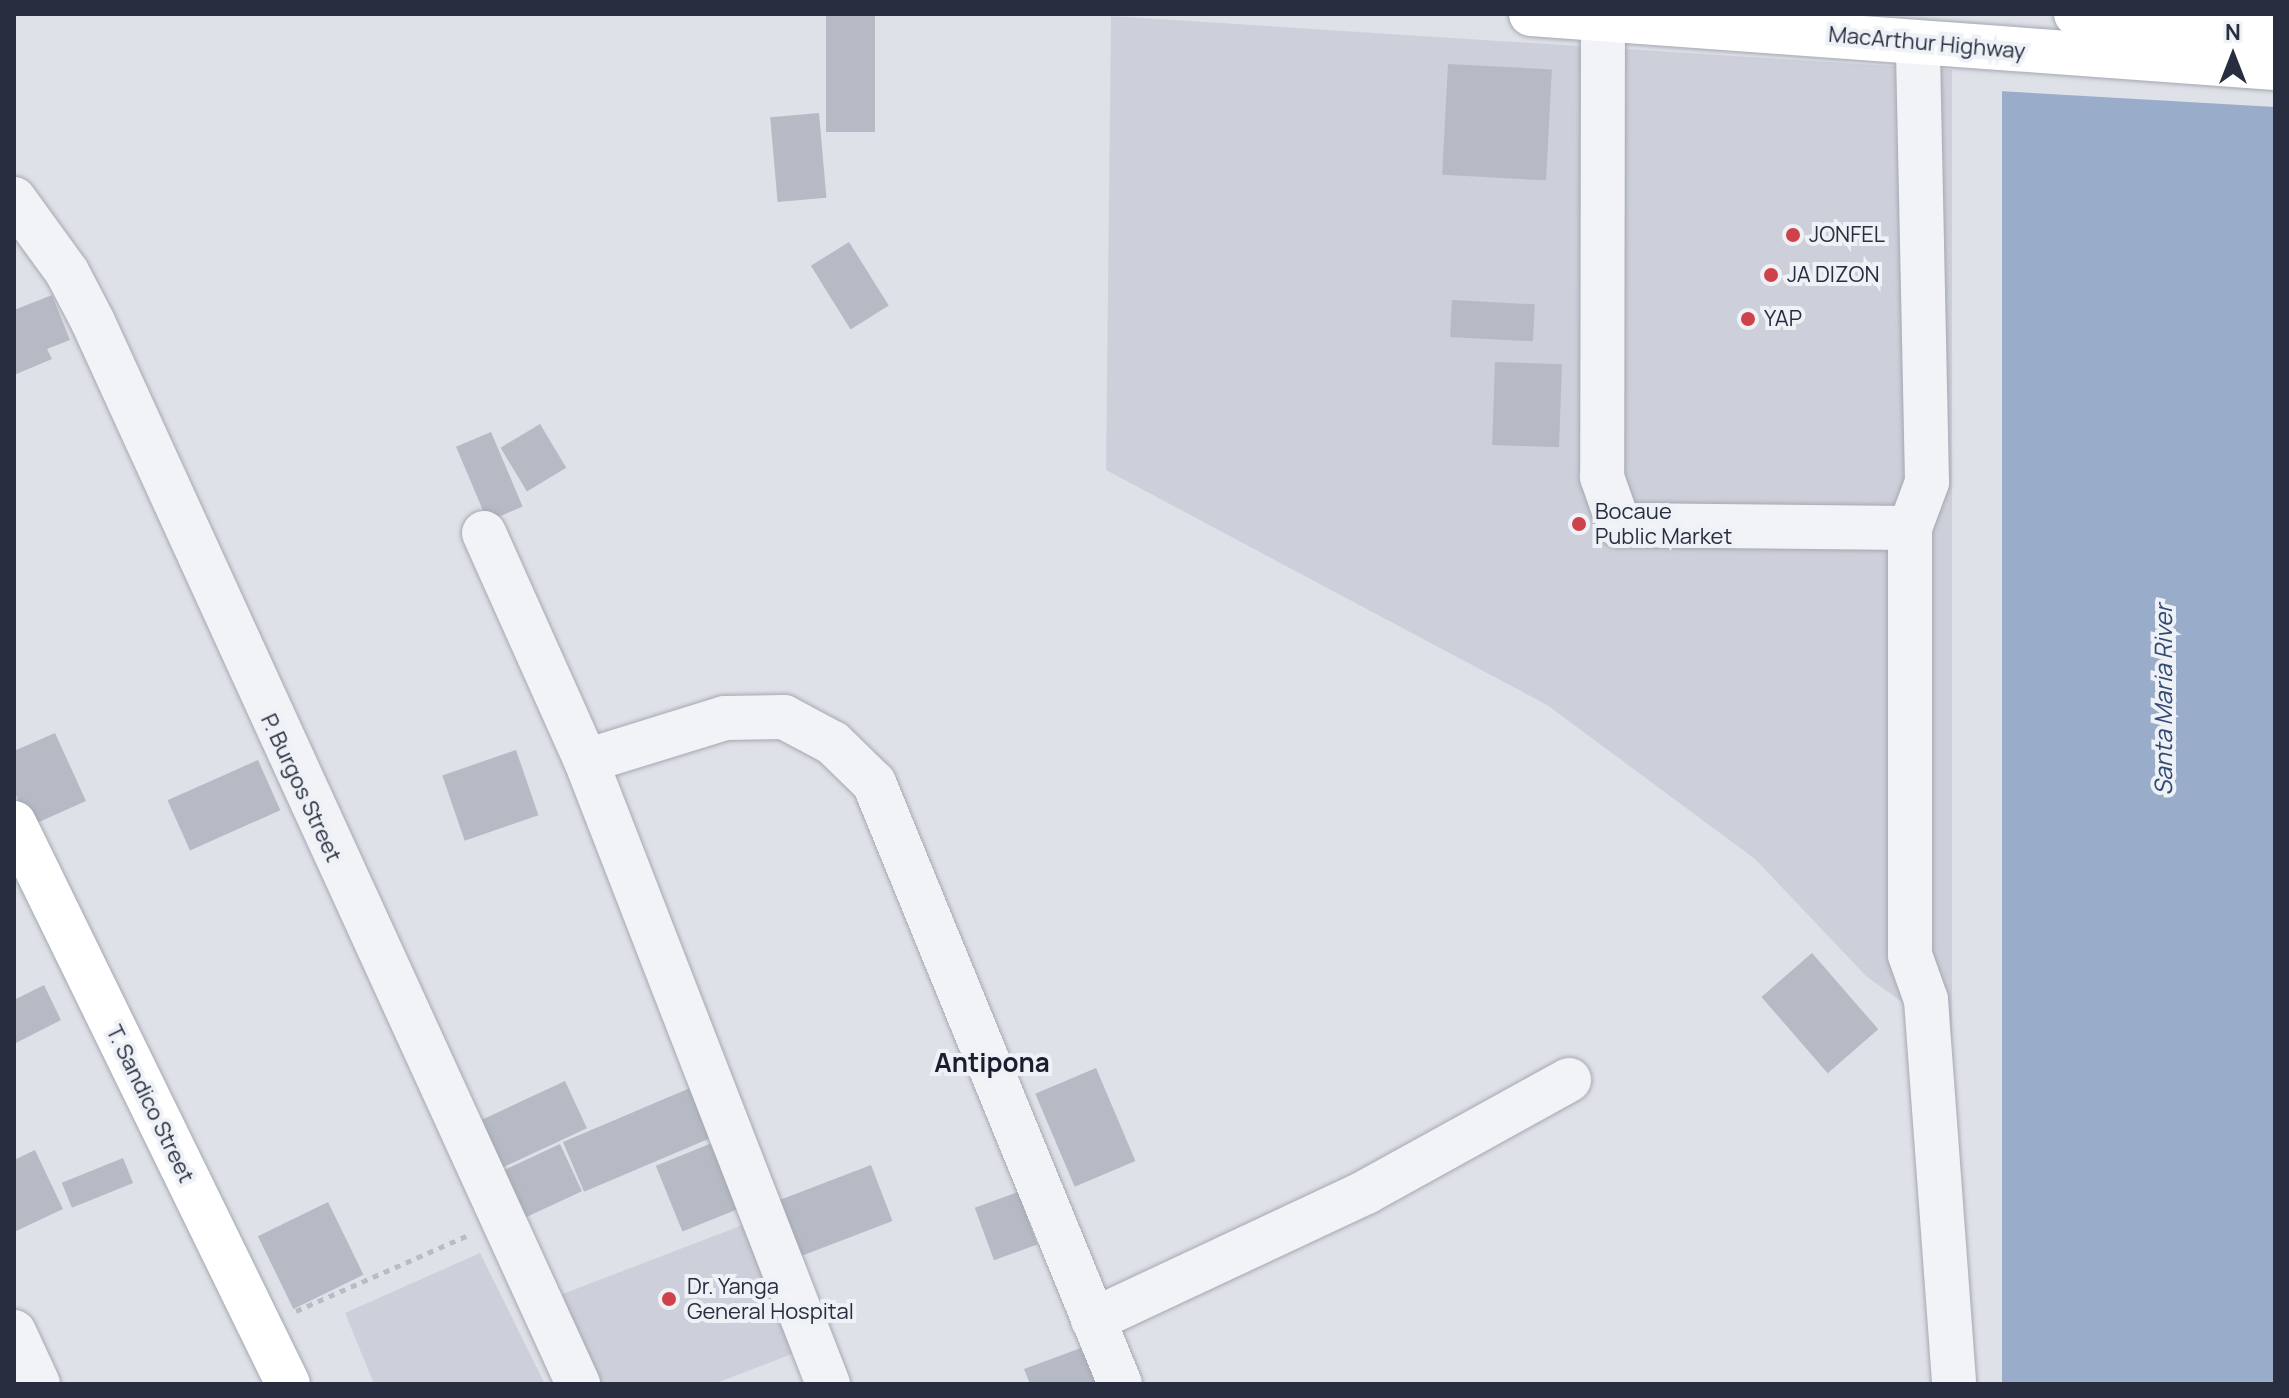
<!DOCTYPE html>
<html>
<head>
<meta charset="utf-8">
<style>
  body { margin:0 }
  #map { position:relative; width:2289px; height:1398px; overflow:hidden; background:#dfe1e8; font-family:Manrope,sans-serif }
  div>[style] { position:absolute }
  .built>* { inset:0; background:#cdd0da }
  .water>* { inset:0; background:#99acc9; transform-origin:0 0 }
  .pier>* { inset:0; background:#dfe1e8 }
  .building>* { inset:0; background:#b6bac5; transform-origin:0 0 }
  .path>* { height:5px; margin-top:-2.5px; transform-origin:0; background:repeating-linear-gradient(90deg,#b9bcc3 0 6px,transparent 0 12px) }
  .roads { filter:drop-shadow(0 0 2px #a4a8b2) drop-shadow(0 0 2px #a4a8b2) }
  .minor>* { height:44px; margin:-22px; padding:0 22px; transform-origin:22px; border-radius:22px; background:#f1f3f6 }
  .major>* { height:44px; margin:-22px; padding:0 22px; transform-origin:22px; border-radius:22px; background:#fff }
  .highway>* { height:44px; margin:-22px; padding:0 22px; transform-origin:22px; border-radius:22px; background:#fff }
  .dots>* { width:22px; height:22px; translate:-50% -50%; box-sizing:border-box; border:4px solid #eef1f6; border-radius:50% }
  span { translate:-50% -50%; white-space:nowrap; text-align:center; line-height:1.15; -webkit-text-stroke:8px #eef1f6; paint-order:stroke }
  .street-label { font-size:22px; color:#282e3f }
  .poi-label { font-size:22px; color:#282e3f }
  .left { translate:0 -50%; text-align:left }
  .water-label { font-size:24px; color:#324973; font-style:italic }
  .quarter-label { font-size:26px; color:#1a1f30; font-weight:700 }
  .frame { position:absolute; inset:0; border:16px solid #282e3f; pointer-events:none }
  .north { position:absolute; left:2193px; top:16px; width:80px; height:80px; -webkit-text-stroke:6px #eef1f6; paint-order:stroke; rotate:0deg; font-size:22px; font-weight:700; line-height:32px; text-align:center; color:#282e3f }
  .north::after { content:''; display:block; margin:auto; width:28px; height:36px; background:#282e3f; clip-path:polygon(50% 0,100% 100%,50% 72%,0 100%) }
</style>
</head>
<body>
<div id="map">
  <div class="built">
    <i style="clip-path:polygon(1111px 16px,1952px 70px,1952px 1038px,1866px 976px,1755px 859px,1547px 705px,1106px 470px)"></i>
    <i style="clip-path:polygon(748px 1223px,797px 1352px,714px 1384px,595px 1384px,560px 1295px)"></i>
    <i style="clip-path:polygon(480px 1253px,545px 1384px,374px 1384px,345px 1313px)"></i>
  </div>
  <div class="water">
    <i style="left:2002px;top:14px;width:273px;height:1370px"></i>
  </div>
  <div class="pier">
    <i style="clip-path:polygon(1998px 14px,2275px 14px,2275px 107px,1998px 91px)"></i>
  </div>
  <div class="building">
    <i style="left:826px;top:14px;width:49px;height:118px"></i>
    <i style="left:1448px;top:64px;width:104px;height:111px;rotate:3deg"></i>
    <i style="left:819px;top:113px;width:85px;height:49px;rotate:85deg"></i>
    <i style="left:849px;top:242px;width:75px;height:45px;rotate:58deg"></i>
    <i style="clip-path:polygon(52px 295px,70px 340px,47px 349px,52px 359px,14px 375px,14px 310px)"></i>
    <i style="left:1452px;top:300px;width:83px;height:37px;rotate:3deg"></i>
    <i style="left:1495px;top:362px;width:67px;height:83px;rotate:2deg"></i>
    <i style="left:540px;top:424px;width:51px;height:46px;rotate:59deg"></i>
    <i style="left:491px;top:432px;width:81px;height:38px;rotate:67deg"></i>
    <i style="clip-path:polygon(55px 733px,86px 801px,30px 826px,14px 791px,14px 751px)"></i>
    <i style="left:516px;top:750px;width:69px;height:78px;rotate:71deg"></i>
    <i style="left:258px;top:760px;width:55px;height:99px;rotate:66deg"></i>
    <i style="left:1812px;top:953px;width:101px;height:67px;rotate:49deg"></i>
    <i style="clip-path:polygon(44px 985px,61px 1020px,14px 1044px,14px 1000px)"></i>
    <i style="left:1096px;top:1068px;width:101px;height:66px;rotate:67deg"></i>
    <i style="left:565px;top:1081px;width:52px;height:99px;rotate:65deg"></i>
    <i style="left:690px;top:1088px;width:54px;height:138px;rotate:67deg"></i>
    <i style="left:717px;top:1141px;width:71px;height:66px;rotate:68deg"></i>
    <i style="left:560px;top:1144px;width:52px;height:72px;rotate:65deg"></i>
    <i style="clip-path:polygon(35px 1150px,63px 1209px,14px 1232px,14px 1160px)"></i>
    <i style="left:123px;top:1158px;width:27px;height:66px;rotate:68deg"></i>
    <i style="left:871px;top:1165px;width:60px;height:102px;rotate:69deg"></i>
    <i style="left:1018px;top:1192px;width:56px;height:46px;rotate:70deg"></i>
    <i style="left:328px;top:1202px;width:81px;height:78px;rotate:64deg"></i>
    <i style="clip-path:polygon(1089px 1345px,1104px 1384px,1030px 1384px,1024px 1369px)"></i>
  </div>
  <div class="path">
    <i style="left:296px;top:1311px;width:186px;rotate:-23.8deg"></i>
  </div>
  <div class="roads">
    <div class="minor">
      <i style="left:1603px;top:18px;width:459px;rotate:90.1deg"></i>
      <i style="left:1602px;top:477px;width:51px;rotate:70.5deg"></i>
      <i style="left:1619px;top:525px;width:291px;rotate:0.6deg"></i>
      <i style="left:1910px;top:528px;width:49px;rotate:-69.7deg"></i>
      <i style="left:1927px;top:482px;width:440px;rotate:-91.2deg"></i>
      <i style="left:14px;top:199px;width:90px;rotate:54deg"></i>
      <i style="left:67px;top:272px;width:56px;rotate:62.5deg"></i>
      <i style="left:93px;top:322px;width:1168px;rotate:65.45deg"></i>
      <i style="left:1910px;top:528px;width:427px;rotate:90deg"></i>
      <i style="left:1910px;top:955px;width:48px;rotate:70.4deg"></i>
      <i style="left:1926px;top:1000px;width:385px;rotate:85.8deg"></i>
      <i style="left:484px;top:533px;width:250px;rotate:65.9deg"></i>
      <i style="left:586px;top:761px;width:668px;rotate:68.77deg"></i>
      <i style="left:586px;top:761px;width:145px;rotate:-17.2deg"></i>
      <i style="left:725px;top:718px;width:59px;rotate:-1deg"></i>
      <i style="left:784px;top:717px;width:55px;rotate:28deg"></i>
      <i style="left:833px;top:743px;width:57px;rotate:44.3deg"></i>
      <i style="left:874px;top:783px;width:649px;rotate:67.74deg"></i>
      <i style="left:1093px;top:1320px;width:302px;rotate:-25.1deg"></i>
      <i style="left:1366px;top:1192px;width:232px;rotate:-28.9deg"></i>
      <i style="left:14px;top:1332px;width:57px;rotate:65.2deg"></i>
    </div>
    <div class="major">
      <i style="left:14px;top:823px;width:624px;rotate:63.97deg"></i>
    </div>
    <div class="highway">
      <i style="left:1531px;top:14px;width:746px;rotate:4.15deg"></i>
      <i style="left:2076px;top:14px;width:200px;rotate:4.6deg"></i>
    </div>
  </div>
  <div class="dots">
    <i style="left:1793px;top:235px;background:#ce424b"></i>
    <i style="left:1771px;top:275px;background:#ce424b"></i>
    <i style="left:1748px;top:319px;background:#ce424b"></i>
    <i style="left:1579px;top:524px;background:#ce424b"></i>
    <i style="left:669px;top:1299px;background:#ce424b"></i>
  </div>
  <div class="street-label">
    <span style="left:1927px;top:43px;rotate:5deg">MacArthur Highway</span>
    <span style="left:301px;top:788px;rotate:65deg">P. Burgos Street</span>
    <span style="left:150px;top:1104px;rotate:64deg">T. Sandico Street</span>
  </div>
  <div class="poi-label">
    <span class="left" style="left:1809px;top:235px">JONFEL</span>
    <span class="left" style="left:1787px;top:275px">JA DIZON</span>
    <span class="left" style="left:1764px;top:319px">YAP</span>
    <span class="left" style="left:1595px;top:524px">Bocaue<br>Public Market</span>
    <span class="left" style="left:687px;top:1299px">Dr. Yanga<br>General Hospital</span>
  </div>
  <div class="water-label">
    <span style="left:2163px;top:700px;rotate:-90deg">Santa Maria River</span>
  </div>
  <div class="quarter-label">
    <span style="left:992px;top:1063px">Antipona</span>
  </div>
  <div class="frame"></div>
  <div class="north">N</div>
</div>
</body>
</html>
